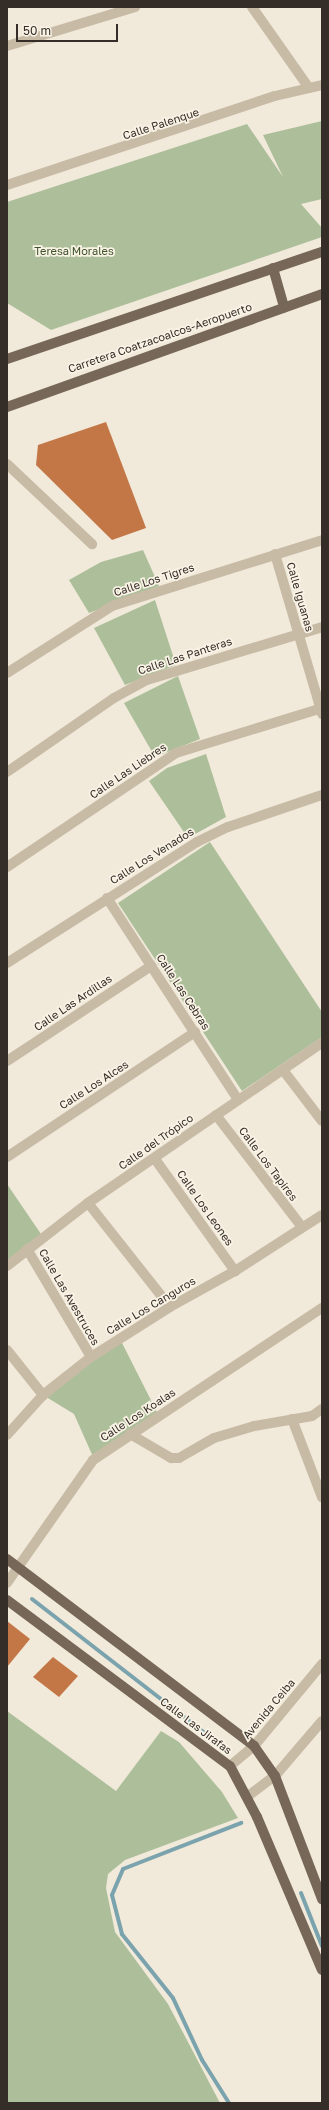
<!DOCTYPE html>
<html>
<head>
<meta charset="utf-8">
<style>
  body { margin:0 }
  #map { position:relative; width:329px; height:2110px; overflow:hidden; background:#f1e9da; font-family:"Golos Text",sans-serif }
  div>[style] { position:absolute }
  .green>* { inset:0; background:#adbf9a }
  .stream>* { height:4px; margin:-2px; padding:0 2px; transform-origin:2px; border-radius:2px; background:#7aa3ad }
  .building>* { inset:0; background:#c37746 }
  .minor>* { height:10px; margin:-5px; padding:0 5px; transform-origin:5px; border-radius:5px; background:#c8bba6 }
  .major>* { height:10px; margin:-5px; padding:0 5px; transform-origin:5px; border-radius:5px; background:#766758 }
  span { translate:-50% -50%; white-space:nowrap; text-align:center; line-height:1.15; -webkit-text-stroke:3.5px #f9f3e6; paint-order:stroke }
  .street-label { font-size:11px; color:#352d27 }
  .park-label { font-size:11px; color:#3e522b }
  .frame { position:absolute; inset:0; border:8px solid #352d27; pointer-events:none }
  .scale { position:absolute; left:16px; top:24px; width:102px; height:18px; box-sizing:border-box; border:2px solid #352d27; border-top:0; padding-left:5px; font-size:12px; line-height:14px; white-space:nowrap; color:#352d27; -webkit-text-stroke:3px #f9f3e6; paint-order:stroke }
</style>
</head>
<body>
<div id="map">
  <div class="green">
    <i style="clip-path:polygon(322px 121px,322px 199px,301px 204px,322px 228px,322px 237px,51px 330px,7px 303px,7px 202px,247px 124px,283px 177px,263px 135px)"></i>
    <i style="clip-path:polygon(143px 550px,159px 586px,89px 613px,69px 580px,101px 562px)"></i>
    <i style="clip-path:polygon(155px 600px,176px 665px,125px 685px,94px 628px)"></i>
    <i style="clip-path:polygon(178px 676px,200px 739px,155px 757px,124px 703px)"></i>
    <i style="clip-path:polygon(206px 754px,226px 817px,188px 838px,149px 781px,167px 768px)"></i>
    <i style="clip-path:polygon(210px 842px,322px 1012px,322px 1037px,242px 1091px,118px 903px)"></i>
    <i style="clip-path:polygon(7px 1184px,43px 1237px,7px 1266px)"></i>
    <i style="clip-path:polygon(119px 1337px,159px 1416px,94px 1459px,74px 1414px,43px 1395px)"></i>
    <i style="clip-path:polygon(7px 1711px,116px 1791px,161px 1731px,179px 1742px,222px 1792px,238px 1818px,125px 1860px,108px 1874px,106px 1888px,115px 1932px,168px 2004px,220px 2103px,7px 2103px)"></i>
  </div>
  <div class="stream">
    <i style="left:32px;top:1599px;width:230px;rotate:37.8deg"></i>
    <i style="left:301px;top:1893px;width:57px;rotate:68.4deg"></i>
    <i style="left:229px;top:2103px;width:51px;rotate:-122.1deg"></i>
    <i style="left:202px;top:2060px;width:68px;rotate:-115.1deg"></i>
    <i style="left:173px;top:1998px;width:82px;rotate:-128.6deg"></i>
    <i style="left:122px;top:1934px;width:40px;rotate:-104.4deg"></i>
    <i style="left:112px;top:1895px;width:28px;rotate:-67deg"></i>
    <i style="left:123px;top:1869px;width:127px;rotate:-21.3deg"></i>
  </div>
  <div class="building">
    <i style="clip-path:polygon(106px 422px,146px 528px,112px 540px,36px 465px,38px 445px)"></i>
    <i style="clip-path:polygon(7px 1621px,30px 1639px,7px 1667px)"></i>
    <i style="clip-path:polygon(53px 1657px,78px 1676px,59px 1697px,33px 1677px)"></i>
  </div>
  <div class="minor">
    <i style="left:252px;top:7px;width:99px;rotate:54.9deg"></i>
    <i style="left:7px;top:46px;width:134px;rotate:-16.9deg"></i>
    <i style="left:7px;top:185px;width:282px;rotate:-18.4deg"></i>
    <i style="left:275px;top:96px;width:48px;rotate:-13.2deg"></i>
    <i style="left:7px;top:464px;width:117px;rotate:43.3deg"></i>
    <i style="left:275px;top:554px;width:167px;rotate:73.6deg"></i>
    <i style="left:7px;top:673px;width:125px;rotate:-32.5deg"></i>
    <i style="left:112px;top:606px;width:220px;rotate:-17.4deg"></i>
    <i style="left:7px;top:772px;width:130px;rotate:-34.7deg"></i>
    <i style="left:114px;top:698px;width:38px;rotate:-29deg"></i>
    <i style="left:147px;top:680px;width:183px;rotate:-16.8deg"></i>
    <i style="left:7px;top:867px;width:204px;rotate:-34deg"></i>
    <i style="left:176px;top:753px;width:153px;rotate:-17.1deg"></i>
    <i style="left:107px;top:898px;width:241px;rotate:57deg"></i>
    <i style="left:7px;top:963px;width:225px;rotate:-32.5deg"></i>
    <i style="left:197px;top:842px;width:34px;rotate:-26deg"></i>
    <i style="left:228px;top:827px;width:99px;rotate:-18.8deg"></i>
    <i style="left:7px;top:1061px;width:173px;rotate:-33.4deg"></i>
    <i style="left:283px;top:1070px;width:64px;rotate:52.6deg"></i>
    <i style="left:216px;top:1115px;width:141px;rotate:52.5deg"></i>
    <i style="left:7px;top:1157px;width:226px;rotate:-33.6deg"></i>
    <i style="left:155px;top:1159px;width:138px;rotate:54.5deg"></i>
    <i style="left:88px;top:1203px;width:132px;rotate:51.7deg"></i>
    <i style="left:27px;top:1249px;width:126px;rotate:59.3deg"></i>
    <i style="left:7px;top:1266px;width:103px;rotate:-37.9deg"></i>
    <i style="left:88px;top:1203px;width:283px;rotate:-34.4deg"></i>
    <i style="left:7px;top:1350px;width:58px;rotate:51.3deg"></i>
    <i style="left:292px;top:1419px;width:84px;rotate:69deg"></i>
    <i style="left:130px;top:1434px;width:48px;rotate:30.3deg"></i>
    <i style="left:171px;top:1458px;width:8px"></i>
    <i style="left:179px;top:1458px;width:40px;rotate:-29.7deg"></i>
    <i style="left:214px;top:1438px;width:42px;rotate:-16.7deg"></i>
    <i style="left:254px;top:1426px;width:59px;rotate:-9.8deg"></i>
    <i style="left:312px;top:1416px;width:12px;rotate:-35deg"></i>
    <i style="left:7px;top:1435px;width:54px;rotate:-48deg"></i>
    <i style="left:43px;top:1395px;width:61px;rotate:-38.4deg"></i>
    <i style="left:91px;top:1357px;width:93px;rotate:-32.3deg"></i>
    <i style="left:170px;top:1307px;width:74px;rotate:-29deg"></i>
    <i style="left:235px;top:1271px;width:103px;rotate:-32.8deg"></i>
    <i style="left:7px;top:1583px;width:150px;rotate:-55deg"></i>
    <i style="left:93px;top:1460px;width:275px;rotate:-33.6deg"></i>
    <i style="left:230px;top:1766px;width:31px;rotate:-40deg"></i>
    <i style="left:254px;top:1746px;width:107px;rotate:-50.3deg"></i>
    <i style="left:248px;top:1796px;width:34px;rotate:-37deg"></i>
    <i style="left:275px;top:1776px;width:72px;rotate:-49.5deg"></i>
  </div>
  <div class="major">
    <i style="left:273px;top:268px;width:41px;rotate:74.2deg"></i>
    <i style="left:7px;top:359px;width:333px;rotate:-18.8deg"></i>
    <i style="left:7px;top:407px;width:335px;rotate:-19.7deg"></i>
    <i style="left:7px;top:1559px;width:310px;rotate:37.1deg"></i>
    <i style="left:254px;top:1746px;width:37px;rotate:55deg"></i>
    <i style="left:275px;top:1776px;width:132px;rotate:69.1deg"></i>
    <i style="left:7px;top:1600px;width:278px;rotate:36.7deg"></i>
    <i style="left:230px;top:1766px;width:58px;rotate:62.1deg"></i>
    <i style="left:257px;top:1817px;width:166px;rotate:67deg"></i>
  </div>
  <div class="street-label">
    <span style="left:161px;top:124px;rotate:-18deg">Calle Palenque</span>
    <span style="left:160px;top:338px;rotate:-19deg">Carretera Coatzacoalcos-Aeropuerto</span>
    <span style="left:154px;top:580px;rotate:-18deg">Calle Los Tigres</span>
    <span style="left:300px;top:597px;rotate:74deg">Calle Iguanas</span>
    <span style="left:185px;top:656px;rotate:-18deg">Calle Las Panteras</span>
    <span style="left:128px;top:771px;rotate:-34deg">Calle Las Liebres</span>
    <span style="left:152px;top:856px;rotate:-32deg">Calle Los Venados</span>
    <span style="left:183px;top:992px;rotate:57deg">Calle Las Cebras</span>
    <span style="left:73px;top:1003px;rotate:-34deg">Calle Las Ardillas</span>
    <span style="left:94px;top:1085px;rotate:-33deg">Calle Los Alces</span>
    <span style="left:156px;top:1142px;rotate:-35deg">Calle del Trópico</span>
    <span style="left:268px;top:1164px;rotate:53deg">Calle Los Tapires</span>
    <span style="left:205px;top:1208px;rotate:55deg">Calle Los Leones</span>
    <span style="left:69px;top:1297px;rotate:60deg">Calle Las Avestruces</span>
    <span style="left:151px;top:1306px;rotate:-31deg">Calle Los Canguros</span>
    <span style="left:138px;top:1415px;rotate:-33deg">Calle Los Koalas</span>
    <span style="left:269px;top:1709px;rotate:-50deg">Avenida Ceiba</span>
    <span style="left:196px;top:1726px;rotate:37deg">Calle Las Jirafas</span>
  </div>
  <div class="park-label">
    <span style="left:74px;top:251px">Teresa Morales</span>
  </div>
  <div class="frame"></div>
  <div class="scale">50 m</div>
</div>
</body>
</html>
